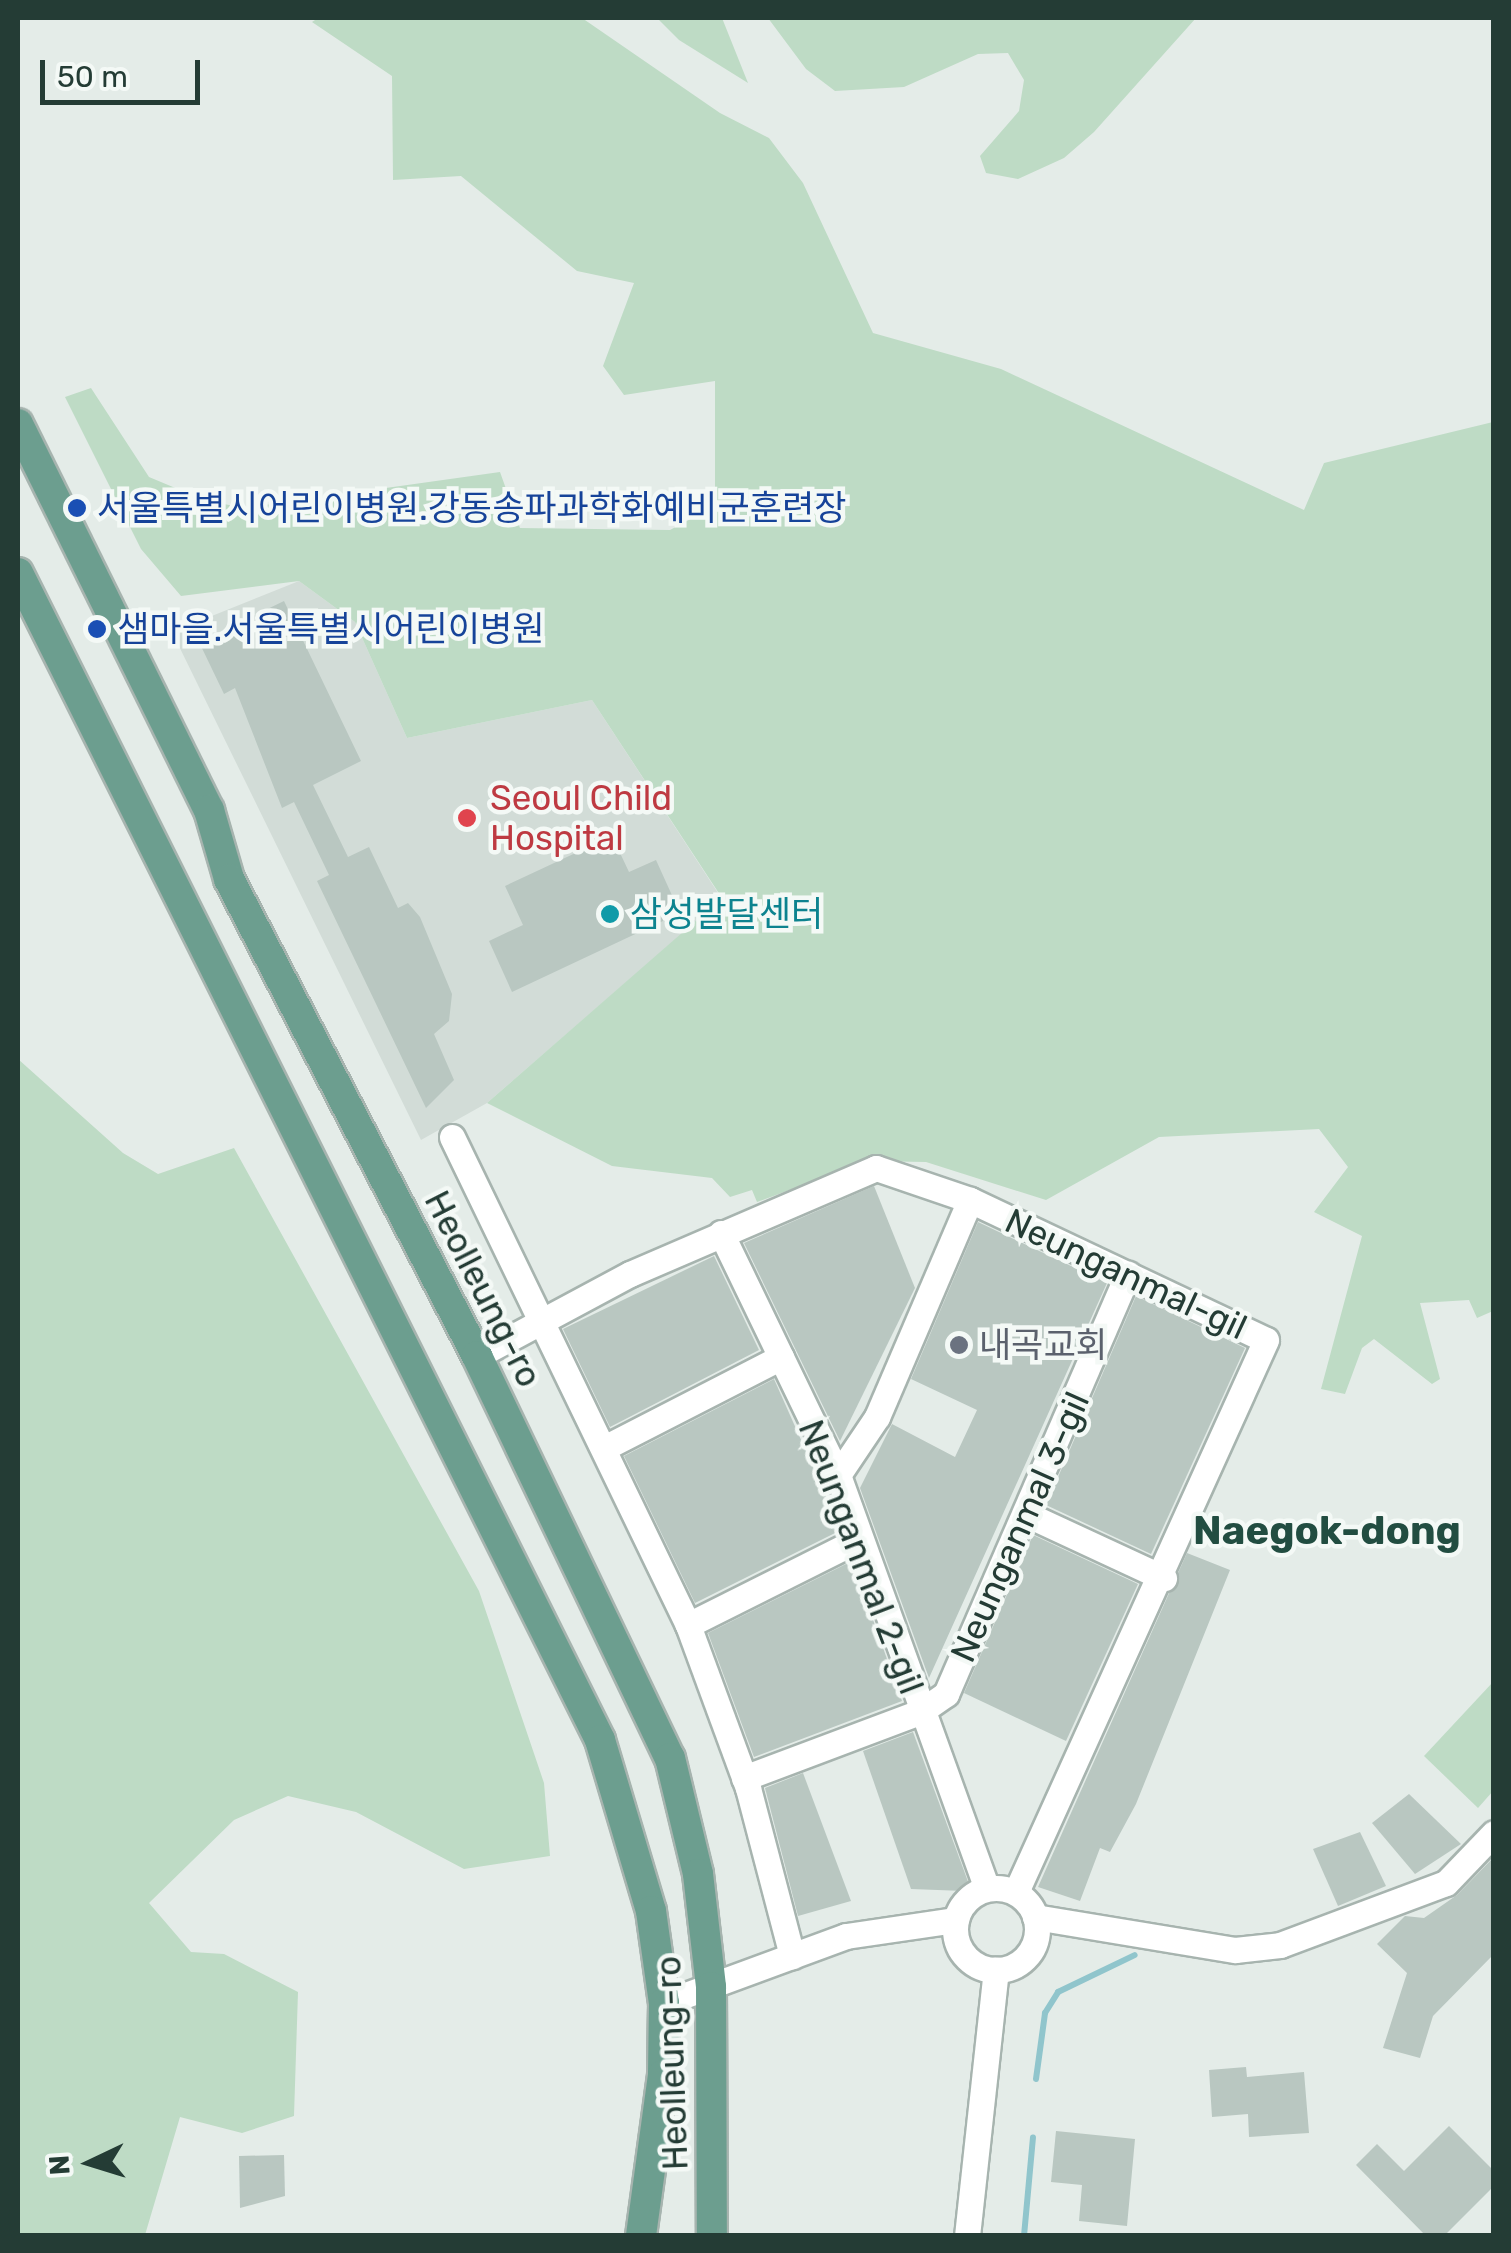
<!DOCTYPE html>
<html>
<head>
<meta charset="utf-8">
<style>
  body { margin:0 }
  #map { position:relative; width:1511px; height:2253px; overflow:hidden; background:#e4ece8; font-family:Rubik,"Noto Sans KR",sans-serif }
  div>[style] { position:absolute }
  .built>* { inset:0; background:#d2dcd7 }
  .green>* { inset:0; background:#bedbc5 }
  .stream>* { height:6px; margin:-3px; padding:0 3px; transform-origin:3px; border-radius:3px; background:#90c5cc }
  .building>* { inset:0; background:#b9c7c1 }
  .roads { filter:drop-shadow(2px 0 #a7b4af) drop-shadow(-2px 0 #a7b4af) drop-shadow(0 2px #a7b4af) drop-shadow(0 -2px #a7b4af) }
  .minor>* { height:25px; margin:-12.5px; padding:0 12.5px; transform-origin:12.5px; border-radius:12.5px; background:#fff }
  .minor>.ring { margin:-12.5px; padding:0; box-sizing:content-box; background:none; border:25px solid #fff; border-radius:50% }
  .major>* { height:30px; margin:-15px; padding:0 15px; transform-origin:15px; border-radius:15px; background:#6c9e8f }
  .dots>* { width:28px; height:28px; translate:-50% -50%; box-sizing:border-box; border:5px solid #f4f9f6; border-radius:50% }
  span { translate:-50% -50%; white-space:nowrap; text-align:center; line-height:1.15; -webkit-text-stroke:9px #f4f9f6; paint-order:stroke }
  .transit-label { font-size:35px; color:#164399 }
  .left { translate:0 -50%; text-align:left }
  .health-label { font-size:35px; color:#be3a42 }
  .culture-label { font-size:35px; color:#0d838f }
  .street-label { font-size:35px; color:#243c35 }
  .worship-label { font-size:35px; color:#5b616d }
  .quarter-label { font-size:40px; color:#224d41; font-weight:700 }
  .frame { position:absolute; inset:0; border:20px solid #243c35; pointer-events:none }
  .north { position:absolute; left:40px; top:2113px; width:100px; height:100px; -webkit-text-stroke:8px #f4f9f6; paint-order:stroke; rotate:266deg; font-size:28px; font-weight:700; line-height:40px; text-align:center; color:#243c35 }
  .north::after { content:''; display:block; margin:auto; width:35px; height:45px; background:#243c35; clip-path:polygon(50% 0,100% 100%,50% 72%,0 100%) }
  .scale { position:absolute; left:40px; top:60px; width:160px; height:45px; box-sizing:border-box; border:5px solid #243c35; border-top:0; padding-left:12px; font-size:30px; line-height:35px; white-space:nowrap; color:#243c35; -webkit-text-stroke:8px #f4f9f6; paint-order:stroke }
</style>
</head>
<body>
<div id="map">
  <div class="built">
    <i style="clip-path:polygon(299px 581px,355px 622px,407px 738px,592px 700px,722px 899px,487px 1103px,421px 1140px,172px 632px)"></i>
  </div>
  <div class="green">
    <i style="clip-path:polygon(318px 18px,582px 18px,720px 113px,769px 138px,803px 183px,873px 333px,1001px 369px,1304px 510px,1324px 463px,1493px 422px,1493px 1311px,1477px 1318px,1469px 1300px,1420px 1303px,1440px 1379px,1432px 1384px,1374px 1339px,1362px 1348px,1345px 1394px,1321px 1389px,1362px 1236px,1314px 1212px,1348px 1167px,1319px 1129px,1159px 1137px,1046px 1200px,926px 1162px,867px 1161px,757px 1202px,752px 1190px,730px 1197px,712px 1178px,612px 1166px,487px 1103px,722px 898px,592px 700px,407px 738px,355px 622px,299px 581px,181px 596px,141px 549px,65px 397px,91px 388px,149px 477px,204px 500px,244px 508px,500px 472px,520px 528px,670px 530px,715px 506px,715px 381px,624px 395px,603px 366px,634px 283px,577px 271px,461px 176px,393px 180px,392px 76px,312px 22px)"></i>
    <i style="clip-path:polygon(657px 18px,722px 18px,748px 83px,679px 40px)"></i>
    <i style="clip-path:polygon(768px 18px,1196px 18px,1094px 132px,1064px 158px,1018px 179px,986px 173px,980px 156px,1019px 111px,1024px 80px,1008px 53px,978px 54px,904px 87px,835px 91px,806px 69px)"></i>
    <i style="clip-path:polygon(18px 1059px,123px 1153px,158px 1174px,234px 1148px,479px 1591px,544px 1783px,550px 1856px,464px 1869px,356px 1812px,288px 1796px,234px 1820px,149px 1903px,191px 1952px,224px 1954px,298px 1992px,294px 2116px,242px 2133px,180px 2117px,145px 2235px,18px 2235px)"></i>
    <i style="clip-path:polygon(1493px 1682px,1493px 1791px,1478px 1808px,1424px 1756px)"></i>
  </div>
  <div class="stream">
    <i style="left:1036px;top:2079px;width:67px;rotate:-82.2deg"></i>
    <i style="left:1045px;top:2013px;width:25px;rotate:-58deg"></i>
    <i style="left:1058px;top:1992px;width:85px;rotate:-25.7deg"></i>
    <i style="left:1024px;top:2236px;width:99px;rotate:-84.8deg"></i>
  </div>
  <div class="building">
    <i style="clip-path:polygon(284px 601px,361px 761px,313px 785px,348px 857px,369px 847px,398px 908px,408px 903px,420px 917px,452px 994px,449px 1021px,434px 1034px,454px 1080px,426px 1108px,317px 881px,329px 875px,294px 802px,282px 808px,235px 688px,224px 694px,199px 642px)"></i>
    <i style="clip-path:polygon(612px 836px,629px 872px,656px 860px,680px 913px,512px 992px,489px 941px,523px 925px,505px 886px)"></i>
    <i style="clip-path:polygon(874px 1186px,915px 1288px,840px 1441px,744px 1243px)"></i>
    <i style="clip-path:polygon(978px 1222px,1107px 1283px,929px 1678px,860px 1488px,892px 1424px,955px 1457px,977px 1410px,911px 1379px)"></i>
    <i style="clip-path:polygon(714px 1256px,759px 1350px,610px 1427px,563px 1329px)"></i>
    <i style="clip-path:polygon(1136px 1296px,1245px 1348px,1151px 1554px,1046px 1505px)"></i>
    <i style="clip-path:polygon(774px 1379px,841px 1530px,695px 1603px,624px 1456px)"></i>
    <i style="clip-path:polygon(1033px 1535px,1138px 1584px,1066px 1741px,964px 1693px)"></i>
    <i style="clip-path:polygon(1187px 1553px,1230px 1570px,1136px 1804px,1110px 1852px,1100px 1848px,1080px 1901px,1038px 1887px)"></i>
    <i style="clip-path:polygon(852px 1561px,902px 1701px,754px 1757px,708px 1633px)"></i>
    <i style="clip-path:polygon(913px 1732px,970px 1887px,964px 1891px,911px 1889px,863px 1751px)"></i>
    <i style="clip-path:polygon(803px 1773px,851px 1901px,798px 1916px,765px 1788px)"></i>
    <i style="clip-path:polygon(1409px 1794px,1461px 1844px,1415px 1874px,1372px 1823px)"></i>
    <i style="clip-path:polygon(1360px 1832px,1386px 1886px,1338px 1906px,1313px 1849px)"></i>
    <i style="clip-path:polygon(1494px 1857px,1494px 1954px,1433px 2016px,1420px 2058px,1383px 2048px,1407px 1973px,1377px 1944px,1405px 1916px,1424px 1918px,1457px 1895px)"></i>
    <i style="clip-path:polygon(1246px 2067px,1247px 2077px,1304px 2072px,1309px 2133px,1249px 2137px,1248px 2114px,1212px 2117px,1209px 2070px)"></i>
    <i style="clip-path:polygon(1449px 2126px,1494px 2171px,1494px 2186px,1444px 2236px,1426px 2236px,1356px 2165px,1377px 2144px,1404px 2171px)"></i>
    <i style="clip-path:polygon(1056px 2131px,1135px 2139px,1127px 2226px,1079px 2221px,1082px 2185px,1051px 2182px)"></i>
    <i style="clip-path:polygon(284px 2155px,285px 2196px,240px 2208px,239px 2156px)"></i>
  </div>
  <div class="roads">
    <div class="minor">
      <i style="left:452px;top:1137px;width:542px;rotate:64.19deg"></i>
      <i style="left:688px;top:1625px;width:174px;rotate:69.8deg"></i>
      <i style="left:748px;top:1788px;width:174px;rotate:75.3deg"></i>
      <i style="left:721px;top:1233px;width:269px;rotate:64.2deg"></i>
      <i style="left:838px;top:1475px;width:439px;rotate:70.2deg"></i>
      <i style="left:477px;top:1356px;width:174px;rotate:-28.2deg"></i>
      <i style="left:630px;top:1274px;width:268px;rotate:-23.3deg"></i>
      <i style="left:876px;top:1168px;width:99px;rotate:18.8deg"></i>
      <i style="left:970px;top:1200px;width:327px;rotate:25.3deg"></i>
      <i style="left:1266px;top:1340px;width:606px;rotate:114.37deg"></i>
      <i style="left:604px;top:1448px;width:199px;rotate:-27.2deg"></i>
      <i style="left:838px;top:1475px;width:70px;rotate:-56.1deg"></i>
      <i style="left:877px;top:1417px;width:236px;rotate:-66.8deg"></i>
      <i style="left:1028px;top:1515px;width:150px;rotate:24.9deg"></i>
      <i style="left:688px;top:1625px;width:192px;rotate:-26.6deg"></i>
      <i style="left:744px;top:1778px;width:188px;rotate:-20.6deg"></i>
      <i style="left:920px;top:1712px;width:32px;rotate:-35deg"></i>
      <i style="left:946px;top:1694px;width:458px;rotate:-66.6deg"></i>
      <i class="ring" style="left:955px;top:1888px;width:57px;height:57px"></i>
      <i style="left:1035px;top:1917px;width:203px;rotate:9.4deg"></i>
      <i style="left:1235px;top:1950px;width:45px;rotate:-6.3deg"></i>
      <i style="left:1280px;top:1945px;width:177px;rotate:-20.5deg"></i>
      <i style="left:1446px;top:1883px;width:69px;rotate:-46.2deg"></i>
      <i style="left:664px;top:2003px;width:194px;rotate:-20.2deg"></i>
      <i style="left:846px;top:1936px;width:111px;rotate:-8.3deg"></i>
      <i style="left:967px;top:2236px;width:268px;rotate:-83.8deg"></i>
    </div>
    <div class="major">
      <i style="left:18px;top:424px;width:431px;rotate:63.7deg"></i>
      <i style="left:209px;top:810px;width:72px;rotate:73.8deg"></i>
      <i style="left:229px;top:879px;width:538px;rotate:62.53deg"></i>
      <i style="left:477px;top:1356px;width:446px;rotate:64.4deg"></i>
      <i style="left:670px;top:1758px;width:119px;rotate:76.4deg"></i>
      <i style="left:698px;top:1874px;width:114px;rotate:83.4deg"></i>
      <i style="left:711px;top:1987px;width:249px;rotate:89.8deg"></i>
      <i style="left:18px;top:573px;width:1304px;rotate:63.49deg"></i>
      <i style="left:600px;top:1740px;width:178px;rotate:73.4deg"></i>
      <i style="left:651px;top:1911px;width:93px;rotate:82deg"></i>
      <i style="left:664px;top:2003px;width:72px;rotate:90.8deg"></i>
      <i style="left:663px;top:2075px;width:162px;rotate:97.8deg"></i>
    </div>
  </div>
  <div class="dots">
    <i style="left:77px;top:508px;background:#1a4fb4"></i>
    <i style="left:97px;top:629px;background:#1a4fb4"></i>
    <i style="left:467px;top:818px;background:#e0444e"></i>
    <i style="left:610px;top:914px;background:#0f9aa8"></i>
    <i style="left:959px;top:1345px;background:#6b7280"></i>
  </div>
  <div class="transit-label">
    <span class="left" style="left:97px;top:508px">서울특별시어린이병원.강동송파과학화예비군훈련장</span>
    <span class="left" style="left:117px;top:629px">샘마을.서울특별시어린이병원</span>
  </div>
  <div class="health-label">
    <span class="left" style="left:490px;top:818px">Seoul Child<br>Hospital</span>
  </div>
  <div class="culture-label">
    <span class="left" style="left:630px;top:914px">삼성발달센터</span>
  </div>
  <div class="street-label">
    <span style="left:1126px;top:1274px;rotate:25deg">Neunganmal-gil</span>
    <span style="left:483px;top:1289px;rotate:63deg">Heolleung-ro</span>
    <span style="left:1020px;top:1527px;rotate:-66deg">Neunganmal 3-gil</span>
    <span style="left:861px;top:1557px;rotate:69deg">Neunganmal 2-gil</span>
    <span style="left:672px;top:2063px;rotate:-92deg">Heolleung-ro</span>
  </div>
  <div class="worship-label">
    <span class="left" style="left:979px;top:1345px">내곡교회</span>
  </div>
  <div class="quarter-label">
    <span style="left:1327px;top:1531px">Naegok-dong</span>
  </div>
  <div class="frame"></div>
  <div class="north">N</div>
  <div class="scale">50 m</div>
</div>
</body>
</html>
